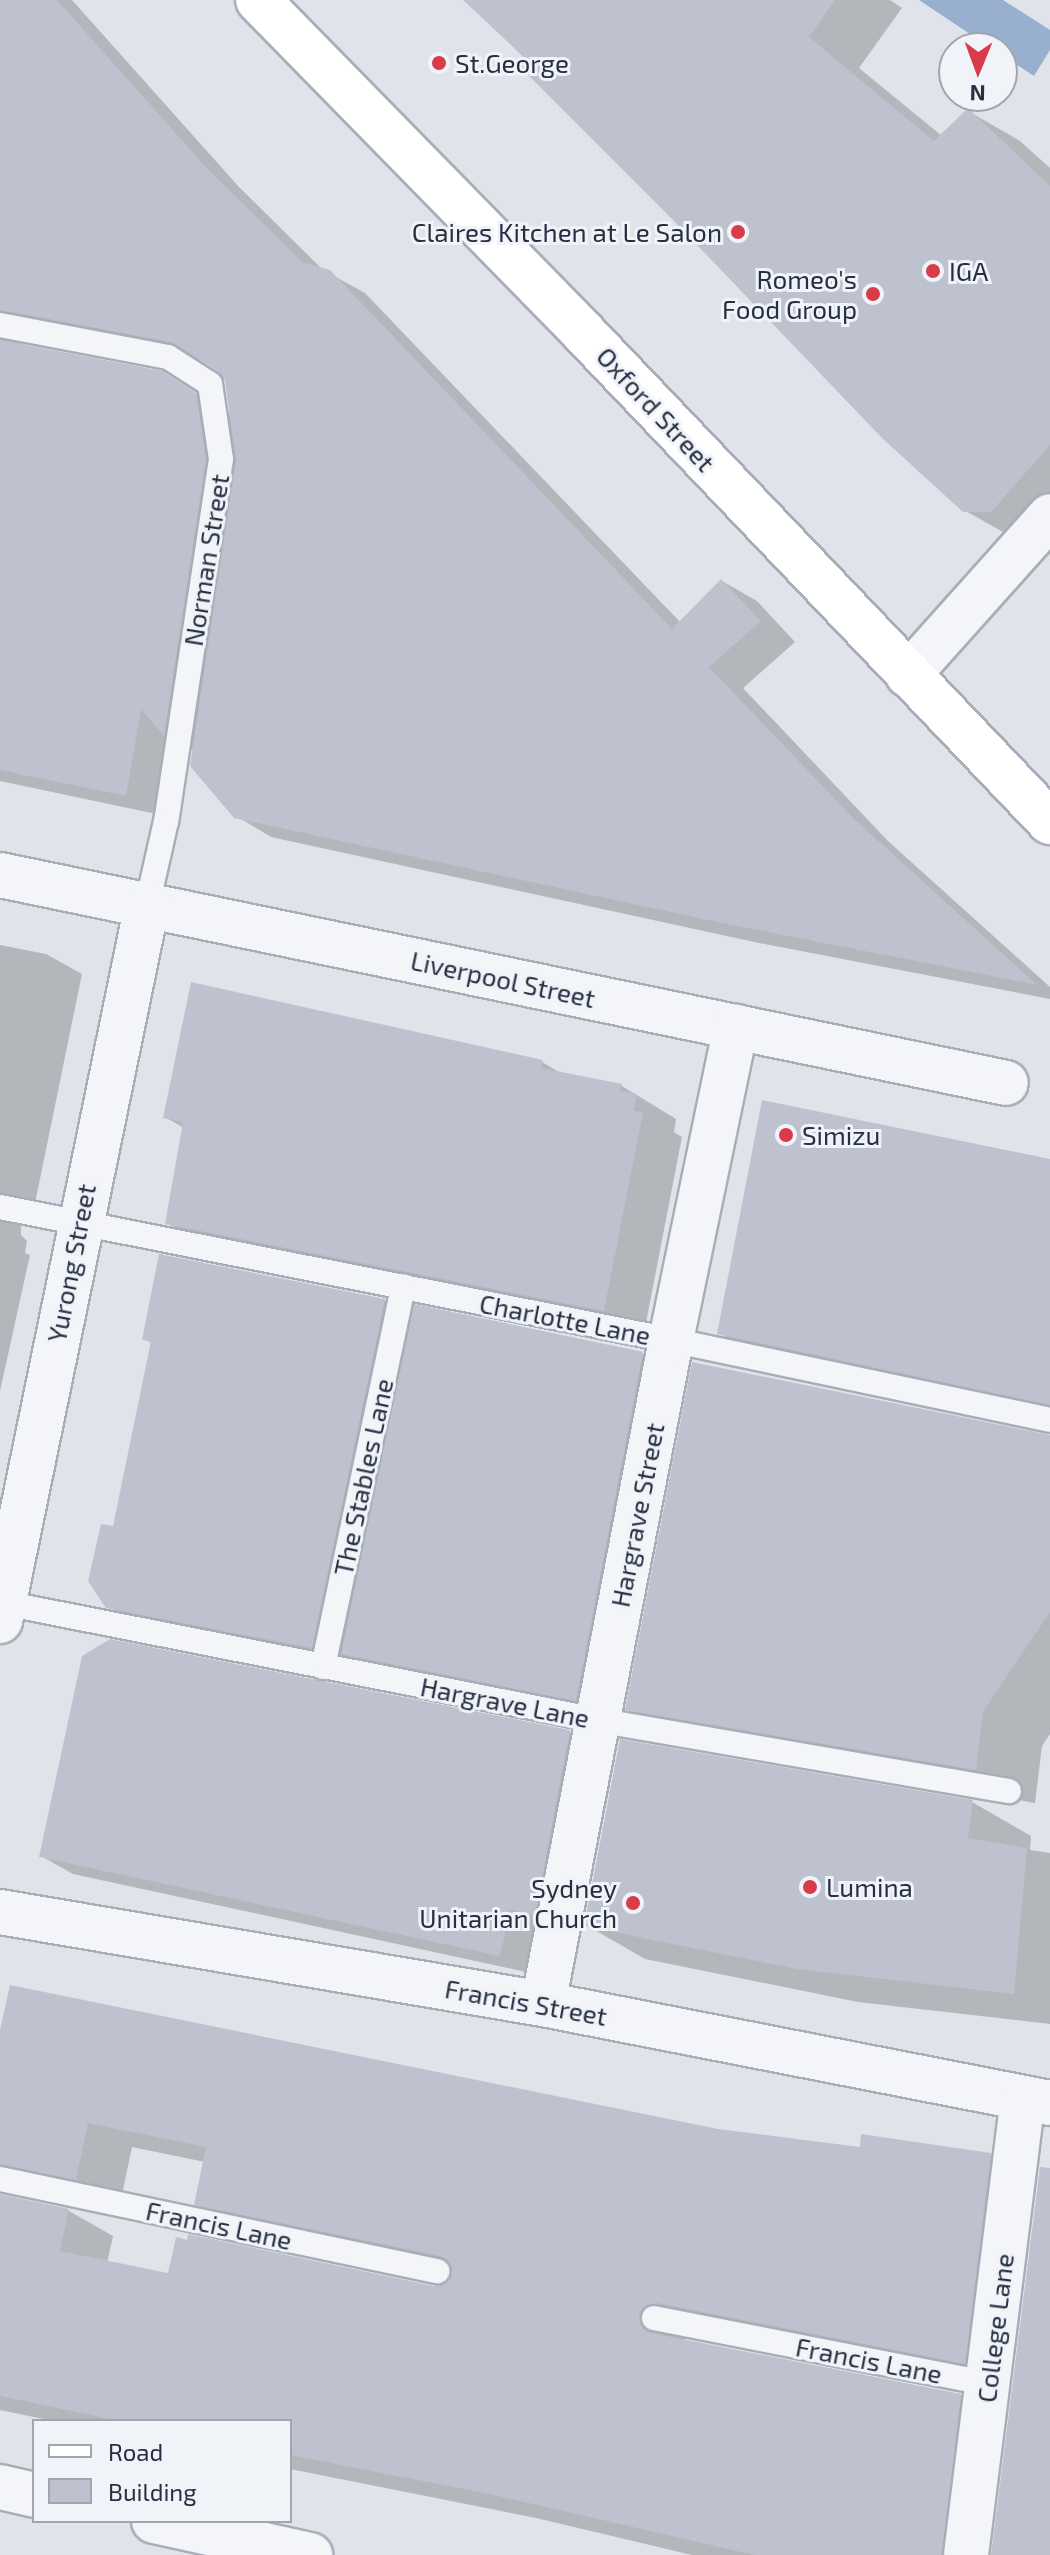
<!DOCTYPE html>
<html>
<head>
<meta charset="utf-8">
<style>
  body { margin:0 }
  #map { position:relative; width:1050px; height:2555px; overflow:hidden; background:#e0e4ea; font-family:"Exo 2",sans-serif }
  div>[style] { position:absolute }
  .water>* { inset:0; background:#98afcd }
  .shadow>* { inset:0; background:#0003 }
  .building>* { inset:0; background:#bdc2ce }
  .roads { filter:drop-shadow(2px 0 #a8aeb8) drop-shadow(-2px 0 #a8aeb8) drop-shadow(0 2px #a8aeb8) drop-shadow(0 -2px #a8aeb8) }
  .lane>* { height:24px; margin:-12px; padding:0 12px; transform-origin:12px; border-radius:12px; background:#f3f5f8 }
  .street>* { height:44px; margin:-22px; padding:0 22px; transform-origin:22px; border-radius:22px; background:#f3f5f8 }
  .secondary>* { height:44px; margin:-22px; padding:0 22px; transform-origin:22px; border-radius:22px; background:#fff }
  .dots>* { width:22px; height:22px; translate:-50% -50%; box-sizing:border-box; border:4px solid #f0f3f8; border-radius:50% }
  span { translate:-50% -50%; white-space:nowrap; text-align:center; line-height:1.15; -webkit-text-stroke:6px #f0f3f8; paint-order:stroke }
  .poi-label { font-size:26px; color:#273043 }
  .left { translate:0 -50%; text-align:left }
  .right { translate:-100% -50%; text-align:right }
  .street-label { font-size:26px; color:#273043 }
  .legend { position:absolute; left:32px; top:2419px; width:260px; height:104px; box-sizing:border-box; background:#f0f3f8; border:2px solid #a0a5b0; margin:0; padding:10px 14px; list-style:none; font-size:24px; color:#273043 }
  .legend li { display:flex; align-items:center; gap:16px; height:40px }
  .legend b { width:40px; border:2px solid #a0a5b0 }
  .north { position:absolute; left:938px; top:32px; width:80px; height:80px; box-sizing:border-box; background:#f0f3f8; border:2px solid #a0a5b0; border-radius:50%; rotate:181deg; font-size:22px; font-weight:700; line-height:32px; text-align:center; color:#273043 }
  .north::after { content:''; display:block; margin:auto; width:28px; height:36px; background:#da3b4a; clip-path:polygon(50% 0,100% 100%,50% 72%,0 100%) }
</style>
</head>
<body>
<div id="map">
  <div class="water">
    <i style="clip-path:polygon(919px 0,1003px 0,1050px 30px,1050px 50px,1034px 76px,1002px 55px,1002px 48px,991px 48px)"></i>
  </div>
  <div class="shadow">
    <i style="clip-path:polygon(evenodd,0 0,72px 0,239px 187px,323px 270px,365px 293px,681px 623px,722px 581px,757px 601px,795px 642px,743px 688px,888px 841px,1050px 987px,1050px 999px,759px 943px,271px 837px,236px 816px,194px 751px,174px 739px,161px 815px,0 781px,0 0,39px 329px,202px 360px,225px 375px,231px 415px,162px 373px,20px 344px,24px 334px,39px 329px)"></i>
    <i style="clip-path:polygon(468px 0,890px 0,902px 8px,859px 68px,942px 136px,968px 111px,1020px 141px,1050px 168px,1050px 534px,1017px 540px,964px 510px)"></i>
    <i style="clip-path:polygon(0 945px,46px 954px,82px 974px,33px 1213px,21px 1224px,21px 1235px,27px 1241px,25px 1253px,30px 1255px,0 1391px)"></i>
    <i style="clip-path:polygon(542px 1062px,564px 1075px,622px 1086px,676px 1119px,674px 1132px,682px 1137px,644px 1333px,207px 1246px,167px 1223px,184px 1128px,165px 1117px)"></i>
    <i style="clip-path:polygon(1050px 1162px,1050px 1425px,778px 1367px,719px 1333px)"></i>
    <i style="clip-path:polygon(384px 1300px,414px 1318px,642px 1354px,678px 1374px,612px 1720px,153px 1632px,108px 1606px,114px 1528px,152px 1343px,144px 1339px)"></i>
    <i style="clip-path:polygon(1050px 1436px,1050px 1734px,1042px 1746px,1035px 1803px,687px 1743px,627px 1709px)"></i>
    <i style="clip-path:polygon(110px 1641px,570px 1732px,601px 1750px,531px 1973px,73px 1874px,41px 1856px)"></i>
    <i style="clip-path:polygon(972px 1802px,1031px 1836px,1030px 1850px,1050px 1853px,1050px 2024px,858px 2002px,645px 1959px,586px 1925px)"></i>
    <i style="clip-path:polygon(0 2040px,861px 2149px,990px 2155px,1035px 2181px,1009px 2388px,688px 2332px,684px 2341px,960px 2396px,1005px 2421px,988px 2555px,692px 2555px,536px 2518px,290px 2469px,290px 2421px,53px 2421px,0 2410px,0 2195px,69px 2211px,113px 2236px,107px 2263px,170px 2276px,434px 2288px,449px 2283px,454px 2274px,241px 2229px,196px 2204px,205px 2162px,132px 2147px,120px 2204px,0 2173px)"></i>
  </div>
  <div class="building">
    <i style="clip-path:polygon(0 0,57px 0,204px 165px,302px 262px,330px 270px,672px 629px,721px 579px,761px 621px,709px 667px,853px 818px,1037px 985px,722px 923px,234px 818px,190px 766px,236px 461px,225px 381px,218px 371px,171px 342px,0 310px)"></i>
    <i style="clip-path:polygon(463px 0,835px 0,809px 37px,934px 141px,968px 108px,1050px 186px,1050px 445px,991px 512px,963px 512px,882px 438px,675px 222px,519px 66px,526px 59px)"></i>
    <i style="clip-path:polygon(0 340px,162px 371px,196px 393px,206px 459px,164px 736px,141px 709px,126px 796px,0 770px)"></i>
    <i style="clip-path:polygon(191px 982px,543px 1060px,541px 1068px,622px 1084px,620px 1091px,637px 1094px,634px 1111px,643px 1112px,604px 1311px,165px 1224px,183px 1122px,163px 1118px)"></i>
    <i style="clip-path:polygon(762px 1100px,1050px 1159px,1050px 1405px,717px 1334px)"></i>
    <i style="clip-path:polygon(159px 1254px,385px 1299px,312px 1648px,106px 1608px,88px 1581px,101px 1524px,113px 1526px,151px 1341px,142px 1340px)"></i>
    <i style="clip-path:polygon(414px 1304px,643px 1352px,576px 1701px,341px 1654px)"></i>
    <i style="clip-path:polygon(692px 1362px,1050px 1435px,1050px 1612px,983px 1712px,976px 1770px,625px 1710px)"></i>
    <i style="clip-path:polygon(110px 1639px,570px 1730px,535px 1915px,510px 1910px,500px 1956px,39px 1857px,82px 1656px)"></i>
    <i style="clip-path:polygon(620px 1739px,973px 1800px,968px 1838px,1027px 1848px,1014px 1994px,797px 1969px,584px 1926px)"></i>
    <i style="clip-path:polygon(10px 1985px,718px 2129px,860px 2147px,861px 2134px,991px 2153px,965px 2364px,657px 2303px,643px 2308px,639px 2316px,644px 2329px,651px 2333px,961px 2394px,942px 2555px,754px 2555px,489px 2494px,290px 2455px,290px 2421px,120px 2421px,0 2396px,0 2194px,69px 2209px,60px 2251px,168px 2273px,176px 2237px,187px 2240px,188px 2234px,434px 2286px,448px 2282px,452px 2273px,448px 2260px,440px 2256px,194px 2205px,206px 2147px,88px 2123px,76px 2180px,0 2164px,0 2030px)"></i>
    <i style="clip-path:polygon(1040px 2167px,1050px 2168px,1050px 2555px,991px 2555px)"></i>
  </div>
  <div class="roads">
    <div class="lane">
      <i style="left:0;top:325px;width:171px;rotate:10.8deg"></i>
      <i style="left:168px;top:357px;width:50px;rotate:32.7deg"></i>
      <i style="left:210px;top:384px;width:76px;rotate:81.7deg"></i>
      <i style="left:221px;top:459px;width:366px;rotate:98.6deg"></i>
      <i style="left:166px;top:821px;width:86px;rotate:102.7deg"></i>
      <i style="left:0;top:1207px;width:684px;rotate:11.21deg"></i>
      <i style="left:671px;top:1340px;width:387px;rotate:11.9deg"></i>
      <i style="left:4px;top:1603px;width:604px;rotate:11.16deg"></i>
      <i style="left:597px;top:1720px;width:418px;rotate:9.8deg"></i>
      <i style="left:323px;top:1667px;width:389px;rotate:-78.1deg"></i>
      <i style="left:0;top:2179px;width:447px;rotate:11.9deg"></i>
      <i style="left:654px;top:2318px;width:341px;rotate:11.1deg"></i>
    </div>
    <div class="street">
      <i style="left:908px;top:675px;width:213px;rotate:-48.2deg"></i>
      <i style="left:0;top:875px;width:1027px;rotate:11.68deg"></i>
      <i style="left:0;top:1621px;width:731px;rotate:-78.4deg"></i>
      <i style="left:0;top:1912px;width:551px;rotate:9.62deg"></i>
      <i style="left:543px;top:2004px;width:517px;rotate:11.05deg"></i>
      <i style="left:543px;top:2004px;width:676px;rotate:-79.09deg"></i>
      <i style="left:671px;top:1340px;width:320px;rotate:-78.3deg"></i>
      <i style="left:0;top:2487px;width:35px;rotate:13deg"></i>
      <i style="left:154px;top:2521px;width:160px;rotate:12.3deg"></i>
      <i style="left:966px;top:2555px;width:459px;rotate:-82.9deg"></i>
    </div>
    <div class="secondary">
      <i style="left:258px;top:0;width:465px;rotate:45.6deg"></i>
      <i style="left:583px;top:332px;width:677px;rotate:46.38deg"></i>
    </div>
  </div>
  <div class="dots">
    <i style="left:439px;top:63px;background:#da3b4a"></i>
    <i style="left:738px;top:232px;background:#da3b4a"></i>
    <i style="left:933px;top:271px;background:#da3b4a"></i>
    <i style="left:873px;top:294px;background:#da3b4a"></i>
    <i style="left:786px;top:1135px;background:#da3b4a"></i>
    <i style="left:810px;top:1887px;background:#da3b4a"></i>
    <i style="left:633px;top:1903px;background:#da3b4a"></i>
  </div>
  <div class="poi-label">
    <span class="left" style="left:455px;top:63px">St.George</span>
    <span class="right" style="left:722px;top:232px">Claires Kitchen at Le Salon</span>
    <span class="left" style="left:949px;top:271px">IGA</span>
    <span class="right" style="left:857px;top:294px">Romeo's<br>Food Group</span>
    <span class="left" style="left:802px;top:1135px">Simizu</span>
    <span class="left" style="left:826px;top:1887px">Lumina</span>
    <span class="right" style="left:617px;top:1903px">Sydney<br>Unitarian Church</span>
  </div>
  <div class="street-label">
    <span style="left:656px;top:409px;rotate:47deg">Oxford Street</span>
    <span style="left:206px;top:560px;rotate:-81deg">Norman Street</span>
    <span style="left:503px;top:979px;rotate:12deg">Liverpool Street</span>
    <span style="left:71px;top:1263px;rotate:-79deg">Yurong Street</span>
    <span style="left:565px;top:1319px;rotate:11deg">Charlotte Lane</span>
    <span style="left:363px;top:1477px;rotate:-78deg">The Stables Lane</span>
    <span style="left:637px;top:1515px;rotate:-79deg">Hargrave Street</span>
    <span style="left:505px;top:1702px;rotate:11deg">Hargrave Lane</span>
    <span style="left:526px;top:2002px;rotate:10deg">Francis Street</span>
    <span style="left:219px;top:2225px;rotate:12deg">Francis Lane</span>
    <span style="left:995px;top:2328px;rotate:-83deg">College Lane</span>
    <span style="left:869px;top:2360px;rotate:11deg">Francis Lane</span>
  </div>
  <ul class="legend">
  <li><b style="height:10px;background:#fff"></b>Road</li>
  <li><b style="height:22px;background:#bdc2ce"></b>Building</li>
  </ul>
  <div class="north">N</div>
</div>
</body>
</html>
